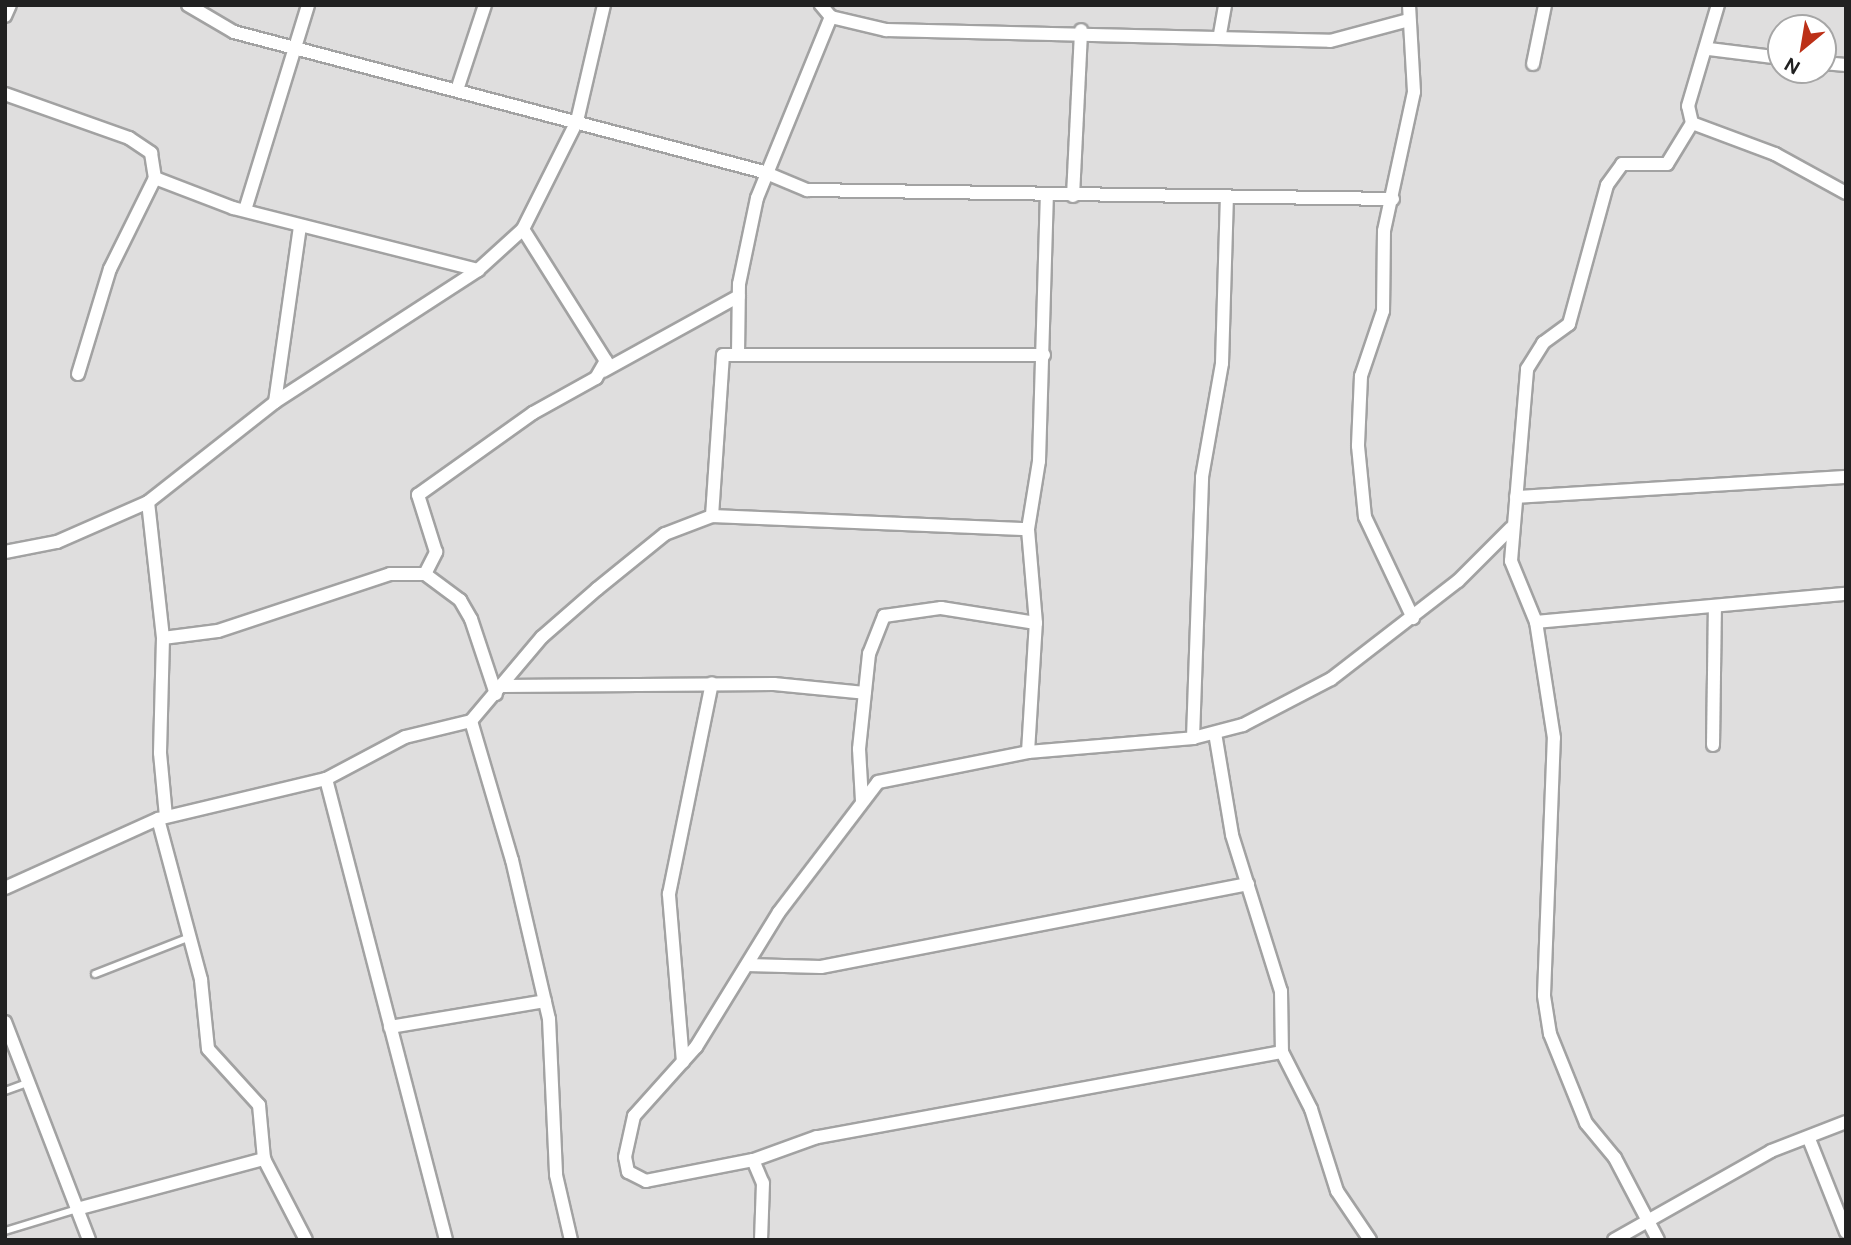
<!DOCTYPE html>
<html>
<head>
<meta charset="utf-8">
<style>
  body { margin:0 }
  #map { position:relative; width:1851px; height:1245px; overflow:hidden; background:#f0efe9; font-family:"DM Sans",sans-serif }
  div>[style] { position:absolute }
  .residential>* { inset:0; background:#dfdede }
  .roads { filter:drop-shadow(2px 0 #a2a2a2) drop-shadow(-2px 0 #a2a2a2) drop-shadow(0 2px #a2a2a2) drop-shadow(0 -2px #a2a2a2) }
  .lane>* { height:6px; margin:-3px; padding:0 3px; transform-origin:3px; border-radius:3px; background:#fff }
  .street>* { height:12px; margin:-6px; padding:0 6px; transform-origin:6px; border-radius:6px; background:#fff }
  span { translate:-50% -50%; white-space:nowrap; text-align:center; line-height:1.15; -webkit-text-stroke:7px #fff; paint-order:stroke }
  .frame { position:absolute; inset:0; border:7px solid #212121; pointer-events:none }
  .north { position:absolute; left:1767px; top:14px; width:70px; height:70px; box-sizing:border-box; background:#fff; border:2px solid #a6a6a6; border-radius:50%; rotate:210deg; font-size:19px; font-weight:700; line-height:28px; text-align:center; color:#212121 }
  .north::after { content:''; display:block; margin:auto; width:24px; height:32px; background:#bc3017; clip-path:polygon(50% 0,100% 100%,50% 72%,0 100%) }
</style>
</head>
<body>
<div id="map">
  <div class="residential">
    <i style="clip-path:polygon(evenodd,5px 5px,1846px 5px,1846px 1240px,5px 1240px,5px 5px,1781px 28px,1823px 28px,1823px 70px,1781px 70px,1781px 28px)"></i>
  </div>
  <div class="roads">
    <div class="lane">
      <i style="left:95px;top:974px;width:102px;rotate:-21.3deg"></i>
      <i style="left:5px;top:1091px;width:23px;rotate:-20deg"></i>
      <i style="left:5px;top:1231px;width:75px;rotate:-17deg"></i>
    </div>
    <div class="street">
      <i style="left:188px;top:5px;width:53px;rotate:30.4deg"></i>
      <i style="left:234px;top:32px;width:548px;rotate:14.8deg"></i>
      <i style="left:764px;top:172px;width:47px;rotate:22.7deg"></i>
      <i style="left:807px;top:190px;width:586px;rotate:0.88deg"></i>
      <i style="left:1409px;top:5px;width:87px;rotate:86.7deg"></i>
      <i style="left:1414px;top:92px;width:142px;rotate:102.2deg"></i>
      <i style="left:1384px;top:231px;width:80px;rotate:90.7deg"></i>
      <i style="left:1383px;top:311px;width:69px;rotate:108.7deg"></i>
      <i style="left:1361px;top:376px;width:70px;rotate:92.5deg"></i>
      <i style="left:1358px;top:446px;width:71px;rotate:84.4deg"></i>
      <i style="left:1365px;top:517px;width:112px;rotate:64.6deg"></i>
      <i style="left:5px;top:16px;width:12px;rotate:-66deg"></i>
      <i style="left:831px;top:17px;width:57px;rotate:13.3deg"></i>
      <i style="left:886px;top:30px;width:444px;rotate:1.4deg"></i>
      <i style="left:1330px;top:41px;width:82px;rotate:-14.9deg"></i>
      <i style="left:1220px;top:34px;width:29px;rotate:-80deg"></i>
      <i style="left:1709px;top:49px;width:73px;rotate:7.1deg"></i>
      <i style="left:1823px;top:63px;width:23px;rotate:5deg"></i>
      <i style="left:1533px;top:64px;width:60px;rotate:-78.5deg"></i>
      <i style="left:457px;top:90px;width:89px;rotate:-71.8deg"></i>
      <i style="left:5px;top:94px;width:132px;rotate:19.5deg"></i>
      <i style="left:129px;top:138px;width:27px;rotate:34deg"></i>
      <i style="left:151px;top:153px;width:25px;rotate:81deg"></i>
      <i style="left:155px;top:178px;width:84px;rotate:21deg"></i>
      <i style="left:233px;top:208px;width:253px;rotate:14.2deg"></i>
      <i style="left:1692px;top:123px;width:17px;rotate:-103deg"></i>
      <i style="left:1688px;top:106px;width:105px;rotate:-73.5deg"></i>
      <i style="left:1073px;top:196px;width:166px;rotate:-87.2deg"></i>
      <i style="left:245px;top:210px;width:214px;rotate:-72.9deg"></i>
      <i style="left:738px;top:354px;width:70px;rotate:-89.2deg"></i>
      <i style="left:739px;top:284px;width:88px;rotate:-78.2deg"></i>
      <i style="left:757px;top:198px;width:196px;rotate:-67.8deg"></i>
      <i style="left:831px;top:17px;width:16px;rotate:-130deg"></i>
      <i style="left:603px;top:371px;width:155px;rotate:-28.9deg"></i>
      <i style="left:78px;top:374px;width:110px;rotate:-73.1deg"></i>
      <i style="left:110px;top:269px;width:102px;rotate:-63.7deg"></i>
      <i style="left:275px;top:402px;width:178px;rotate:-81.9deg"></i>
      <i style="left:1516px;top:497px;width:331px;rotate:-3.5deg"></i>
      <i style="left:148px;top:502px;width:137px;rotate:83.7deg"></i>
      <i style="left:163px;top:638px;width:115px;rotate:91.5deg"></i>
      <i style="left:160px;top:753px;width:63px;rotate:84.6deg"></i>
      <i style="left:712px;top:516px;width:161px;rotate:-86.1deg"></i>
      <i style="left:723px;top:355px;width:321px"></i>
      <i style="left:5px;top:552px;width:53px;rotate:-10.9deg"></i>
      <i style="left:57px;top:542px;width:99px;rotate:-23.7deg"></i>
      <i style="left:148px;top:502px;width:162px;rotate:-38.2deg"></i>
      <i style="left:275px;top:402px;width:242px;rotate:-33deg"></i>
      <i style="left:478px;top:270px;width:61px;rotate:-42.3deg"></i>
      <i style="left:523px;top:229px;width:121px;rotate:-63.4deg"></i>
      <i style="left:577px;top:121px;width:119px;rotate:-76.9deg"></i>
      <i style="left:425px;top:574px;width:25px;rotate:-63deg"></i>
      <i style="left:436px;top:552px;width:60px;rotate:-107.5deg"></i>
      <i style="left:418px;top:495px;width:141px;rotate:-35.5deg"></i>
      <i style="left:533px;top:413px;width:72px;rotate:-29.1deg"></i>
      <i style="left:596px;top:378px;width:20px;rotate:-60deg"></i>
      <i style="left:606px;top:361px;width:156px;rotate:-122.2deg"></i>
      <i style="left:1536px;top:622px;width:311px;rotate:-5.2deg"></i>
      <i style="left:163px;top:638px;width:55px;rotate:-7.3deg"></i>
      <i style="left:218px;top:631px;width:181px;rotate:-18.3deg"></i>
      <i style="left:390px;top:574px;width:35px"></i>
      <i style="left:425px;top:574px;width:44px;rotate:36.6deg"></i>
      <i style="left:460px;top:600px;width:22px;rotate:60deg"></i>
      <i style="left:471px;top:619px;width:79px;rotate:71.6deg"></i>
      <i style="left:502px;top:686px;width:272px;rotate:-0.4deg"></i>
      <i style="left:774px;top:684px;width:91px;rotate:5.6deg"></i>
      <i style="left:471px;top:721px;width:145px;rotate:73.6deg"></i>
      <i style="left:512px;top:860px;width:163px;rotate:76.9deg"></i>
      <i style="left:549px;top:1019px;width:156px;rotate:87.4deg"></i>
      <i style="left:556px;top:1175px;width:67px;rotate:77deg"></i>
      <i style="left:1215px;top:733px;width:103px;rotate:80.5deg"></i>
      <i style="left:1232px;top:835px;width:164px;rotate:72.6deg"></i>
      <i style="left:1281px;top:991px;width:61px;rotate:89.1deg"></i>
      <i style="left:1282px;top:1052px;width:64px;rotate:63deg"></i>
      <i style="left:1311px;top:1109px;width:86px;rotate:72.4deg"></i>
      <i style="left:1337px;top:1191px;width:59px;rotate:56deg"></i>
      <i style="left:1193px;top:738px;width:261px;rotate:-88deg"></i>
      <i style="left:1202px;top:477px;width:116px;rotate:-80deg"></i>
      <i style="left:1222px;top:363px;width:167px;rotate:-88.3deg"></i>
      <i style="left:1713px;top:745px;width:139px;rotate:-89.2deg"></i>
      <i style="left:1028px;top:752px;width:129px;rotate:-86.5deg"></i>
      <i style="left:1036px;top:623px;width:94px;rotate:-94.9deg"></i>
      <i style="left:1028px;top:529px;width:69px;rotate:-80.8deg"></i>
      <i style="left:1039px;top:461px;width:264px;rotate:-88.3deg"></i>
      <i style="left:326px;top:779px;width:476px;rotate:75.4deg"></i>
      <i style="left:862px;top:801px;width:52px;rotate:-93.3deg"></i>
      <i style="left:859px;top:749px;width:96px;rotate:-84deg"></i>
      <i style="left:869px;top:654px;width:41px;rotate:-68.5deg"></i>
      <i style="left:884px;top:616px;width:58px;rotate:-8deg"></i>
      <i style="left:941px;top:608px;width:96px;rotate:9deg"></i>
      <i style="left:158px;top:819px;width:167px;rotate:75deg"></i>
      <i style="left:201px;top:980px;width:69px;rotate:84.2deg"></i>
      <i style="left:208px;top:1049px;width:76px;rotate:47.7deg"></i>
      <i style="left:259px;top:1105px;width:54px;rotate:84.7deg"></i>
      <i style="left:264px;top:1159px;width:91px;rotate:62.6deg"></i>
      <i style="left:5px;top:888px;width:168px;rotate:-24.3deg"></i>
      <i style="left:158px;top:819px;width:173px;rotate:-13.4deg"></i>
      <i style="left:326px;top:779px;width:89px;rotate:-28deg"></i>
      <i style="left:405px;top:737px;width:68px;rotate:-13.6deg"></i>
      <i style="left:471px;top:721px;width:110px;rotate:-49.8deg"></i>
      <i style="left:542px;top:637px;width:73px;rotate:-41.1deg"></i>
      <i style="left:597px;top:589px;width:87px;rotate:-39deg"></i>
      <i style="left:665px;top:534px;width:50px;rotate:-21deg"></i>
      <i style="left:712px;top:516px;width:316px;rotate:2.4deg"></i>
      <i style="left:747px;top:965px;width:74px;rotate:1.5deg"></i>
      <i style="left:821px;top:967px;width:435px;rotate:-11deg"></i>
      <i style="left:5px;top:1022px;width:234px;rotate:68.9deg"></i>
      <i style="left:390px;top:1027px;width:157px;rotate:-9.5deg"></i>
      <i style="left:1282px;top:1052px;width:473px;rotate:169.6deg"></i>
      <i style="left:817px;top:1137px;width:68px;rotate:160.2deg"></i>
      <i style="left:753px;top:1160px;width:109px;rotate:168.9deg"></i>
      <i style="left:646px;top:1181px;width:20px;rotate:-153deg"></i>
      <i style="left:628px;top:1172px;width:15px;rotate:-101deg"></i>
      <i style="left:625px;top:1157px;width:42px;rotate:-77.6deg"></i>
      <i style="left:634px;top:1116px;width:93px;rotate:-48.1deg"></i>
      <i style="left:696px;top:1047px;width:158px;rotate:-58.4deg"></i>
      <i style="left:779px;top:912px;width:163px;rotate:-52.7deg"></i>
      <i style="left:878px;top:782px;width:153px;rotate:-11.3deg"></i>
      <i style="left:1028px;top:752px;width:166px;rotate:-4.8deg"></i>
      <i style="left:1193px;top:738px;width:52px;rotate:-14.6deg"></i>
      <i style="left:1243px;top:725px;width:99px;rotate:-27.6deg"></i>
      <i style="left:1331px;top:679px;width:160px;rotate:-37.7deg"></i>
      <i style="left:1458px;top:581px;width:75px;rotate:-45deg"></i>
      <i style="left:683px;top:1062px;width:169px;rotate:-94.8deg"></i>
      <i style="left:669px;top:894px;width:215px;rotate:-78.5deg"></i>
      <i style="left:1809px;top:1139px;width:100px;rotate:68.3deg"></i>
      <i style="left:753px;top:1160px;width:25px;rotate:67deg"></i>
      <i style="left:763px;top:1183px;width:57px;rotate:92deg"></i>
      <i style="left:77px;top:1209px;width:194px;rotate:-15deg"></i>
      <i style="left:1614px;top:1240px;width:180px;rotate:-29.5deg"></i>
      <i style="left:1771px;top:1151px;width:80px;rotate:-21.1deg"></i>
      <i style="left:1658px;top:1240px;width:93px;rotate:-117.7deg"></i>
      <i style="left:1615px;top:1158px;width:45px;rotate:-129.6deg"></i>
      <i style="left:1586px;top:1123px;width:96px;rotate:-112deg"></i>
      <i style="left:1550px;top:1034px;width:39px;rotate:-99deg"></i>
      <i style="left:1544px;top:995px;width:257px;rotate:-87.8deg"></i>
      <i style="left:1554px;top:738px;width:117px;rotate:-98.8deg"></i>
      <i style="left:1536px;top:622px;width:66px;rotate:-112.3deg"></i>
      <i style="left:1511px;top:561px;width:193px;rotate:-85.2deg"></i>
      <i style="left:1527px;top:369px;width:31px;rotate:-58deg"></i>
      <i style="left:1543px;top:343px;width:32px;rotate:-36deg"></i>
      <i style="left:1569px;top:324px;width:144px;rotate:-74.7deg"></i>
      <i style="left:1607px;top:185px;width:26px;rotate:-54deg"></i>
      <i style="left:1622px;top:164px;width:45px"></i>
      <i style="left:1667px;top:164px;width:48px;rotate:-58.6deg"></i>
      <i style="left:1692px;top:123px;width:89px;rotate:20.5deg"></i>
      <i style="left:1775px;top:154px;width:81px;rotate:28.8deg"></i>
    </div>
  </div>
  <div class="frame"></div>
  <div class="north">N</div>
</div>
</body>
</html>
